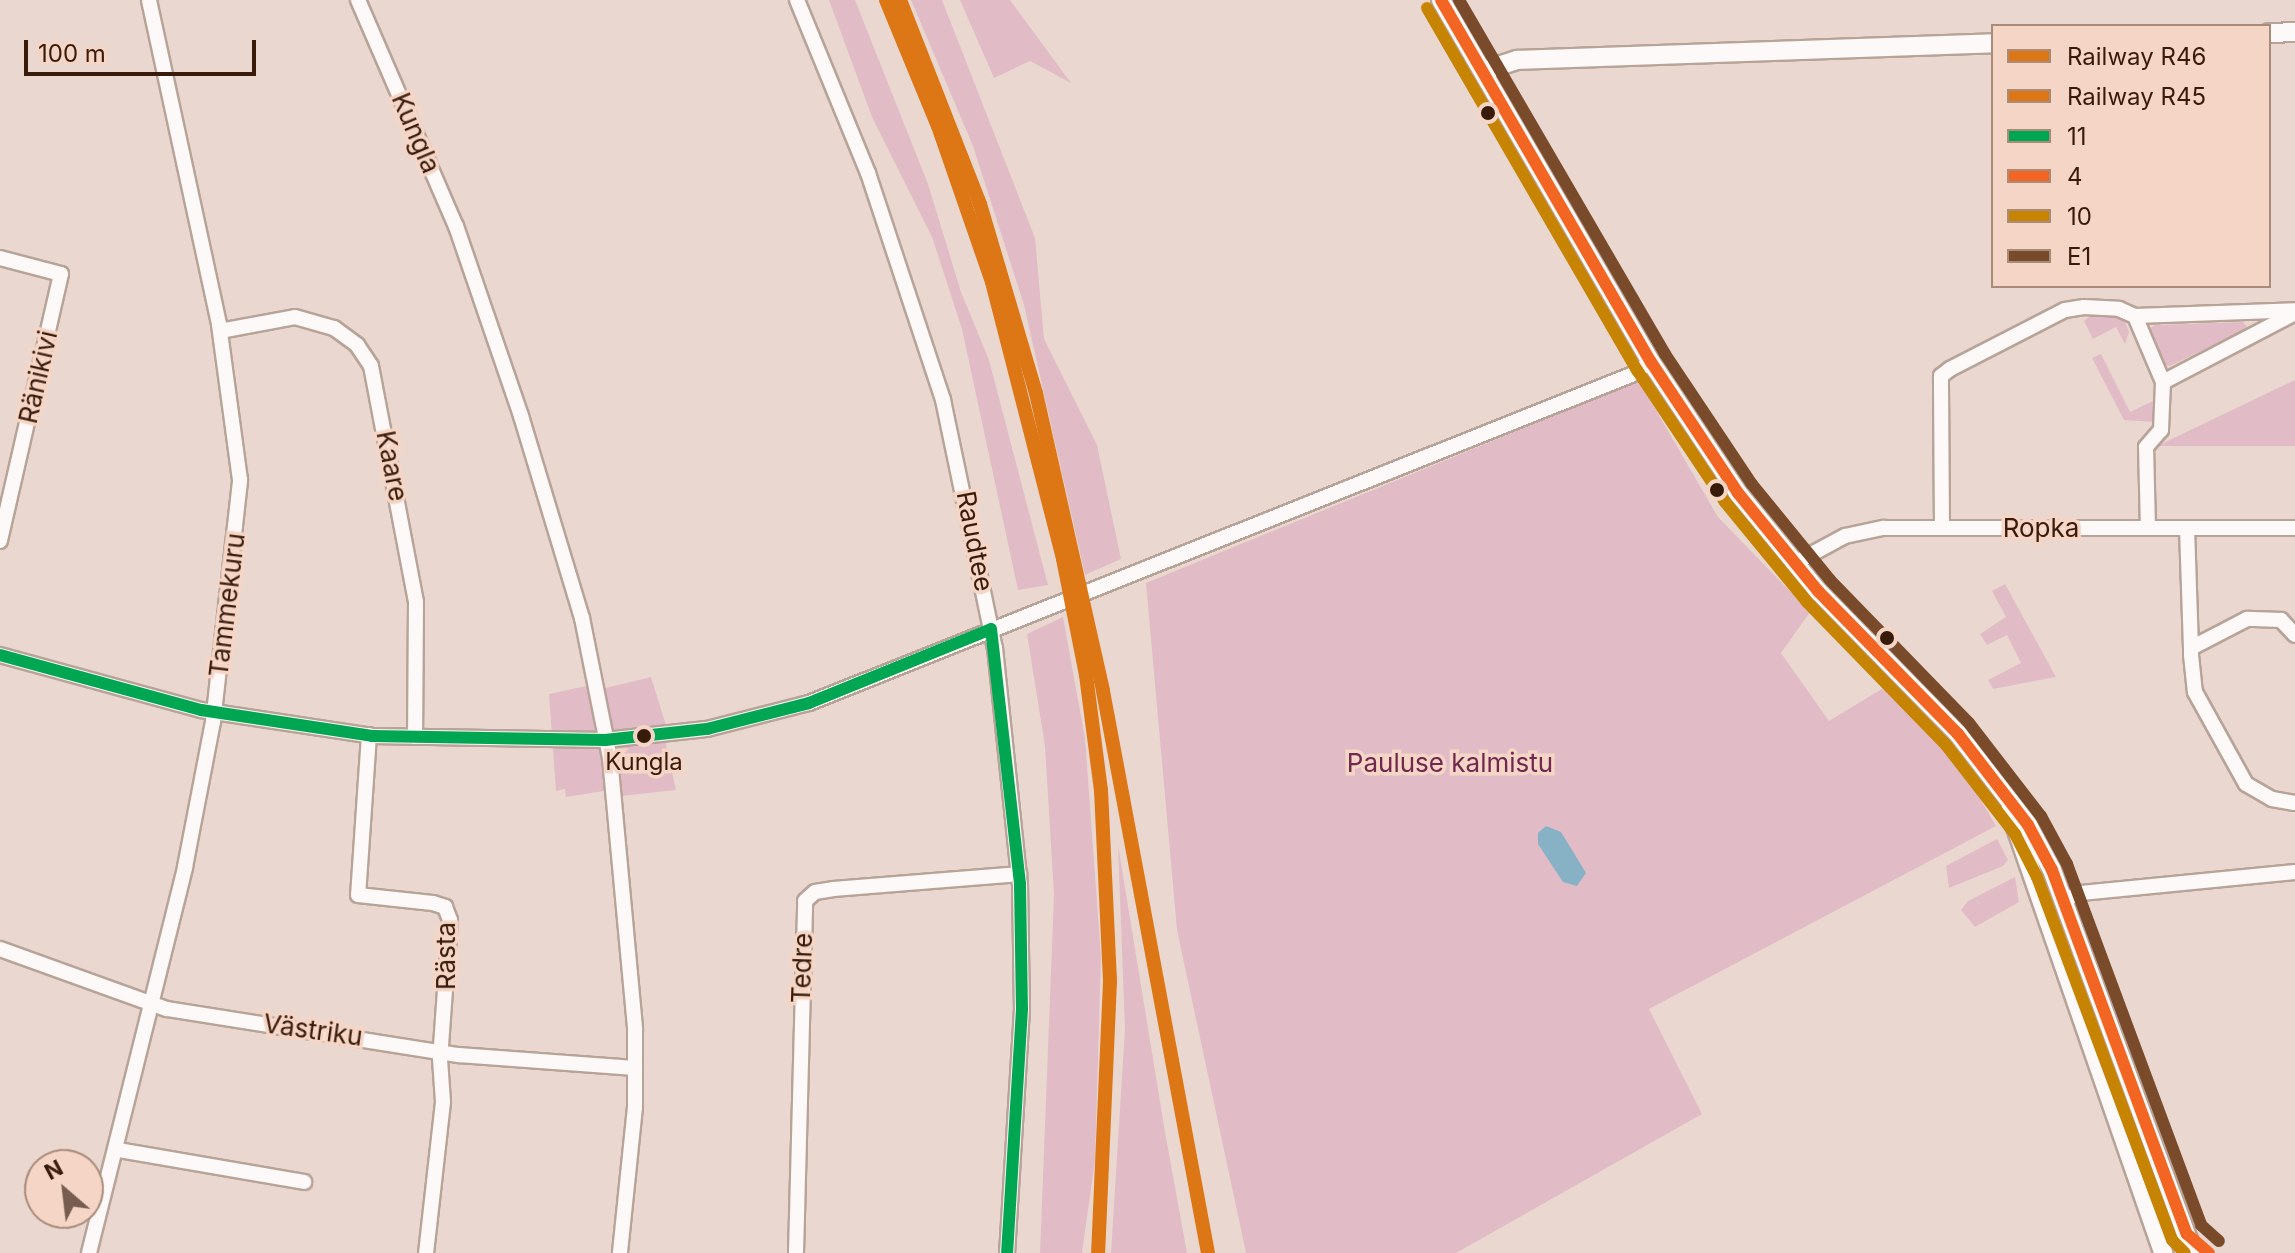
<!DOCTYPE html>
<html>
<head>
<meta charset="utf-8">
<style>
  body { margin:0 }
  #map { position:relative; width:2295px; height:1253px; overflow:hidden; background:#ead8d0; font-family:Inter,sans-serif }
  div>[style] { position:absolute }
  .green>* { inset:0; background:#e1bcc6 }
  .water>* { inset:0; background:#87b1c4 }
  .roads { filter:drop-shadow(2px 0 #b8a398) drop-shadow(-2px 0 #b8a398) drop-shadow(0 2px #b8a398) drop-shadow(0 -2px #b8a398) }
  .street>* { height:14px; margin:-7px; padding:0 7px; transform-origin:7px; border-radius:7px; background:#fcf9f8 }
  .secondary>* { height:18px; margin:-9px; padding:0 9px; transform-origin:9px; border-radius:9px; background:#fcf9f8 }
  .bus-1>* { height:12px; margin:-6px; padding:0 6px; transform-origin:6px; border-radius:6px; background:#00a651 }
  .bus-2>* { height:12px; margin:-6px; padding:0 6px; transform-origin:6px; border-radius:6px; background:#f26522 }
  .bus-3>* { height:12px; margin:-6px; padding:0 6px; transform-origin:6px; border-radius:6px; background:#c78302 }
  .bus-4>* { height:12px; margin:-6px; padding:0 6px; transform-origin:6px; border-radius:6px; background:#7a4b2a }
  .rail-1>* { height:14px; margin:-7px; padding:0 7px; transform-origin:7px; border-radius:7px; background:#dd7615 }
  .rail-2>* { height:14px; margin:-7px; padding:0 7px; transform-origin:7px; border-radius:7px; background:#dd7615 }
  .dots>* { width:22px; height:22px; translate:-50% -50%; box-sizing:border-box; border:4px solid #f5d5c5; border-radius:50% }
  span { translate:-50% -50%; white-space:nowrap; text-align:center; line-height:1.15; -webkit-text-stroke:7px #f5d5c5; paint-order:stroke }
  .bus-label { font-size:24px; color:#381b0a }
  .street-label { font-size:26px; color:#381b0a }
  .park-label { font-size:26px; color:#712850 }
  .legend { position:absolute; left:1991px; top:24px; width:280px; height:264px; box-sizing:border-box; background:#f5d5c5; border:2px solid #a98b7a; margin:0; padding:10px 14px; list-style:none; font-size:24px; color:#381b0a }
  .legend li { display:flex; align-items:center; gap:16px; height:40px }
  .legend b { width:40px; border:2px solid #a98b7a }
  .north { position:absolute; left:24px; top:1149px; width:80px; height:80px; box-sizing:border-box; background:#f5d5c5; border:2px solid #a98b7a; border-radius:50%; rotate:332deg; font-size:22px; font-weight:700; line-height:32px; text-align:center; color:#381b0a }
  .north::after { content:''; display:block; margin:auto; width:28px; height:36px; background:#765d4f; clip-path:polygon(50% 0,100% 100%,50% 72%,0 100%) }
  .scale { position:absolute; left:24px; top:40px; width:232px; height:36px; box-sizing:border-box; border:4px solid #381b0a; border-top:0; padding-left:10px; font-size:24px; line-height:28px; white-space:nowrap; color:#381b0a; -webkit-text-stroke:6px #f5d5c5; paint-order:stroke }
</style>
</head>
<body>
<div id="map">
  <div class="green">
    <i style="clip-path:polygon(829px 0,855px 0,928px 184px,961px 292px,989px 360px,1048px 585px,1018px 590px,962px 329px,932px 237px,872px 117px)"></i>
    <i style="clip-path:polygon(911px 0,942px 0,1035px 238px,1044px 339px,1097px 445px,1121px 559px,1085px 575px,1024px 305px,973px 146px)"></i>
    <i style="clip-path:polygon(960px 0,1010px 0,1071px 83px,1030px 61px,994px 78px)"></i>
    <i style="clip-path:polygon(2093px 314px,2122px 315px,2129px 332px,2125px 344px,2116px 327px,2093px 339px,2084px 321px)"></i>
    <i style="clip-path:polygon(2243px 322px,2248px 328px,2170px 366px,2162px 365px,2146px 331px,2155px 325px)"></i>
    <i style="clip-path:polygon(2101px 354px,2130px 412px,2153px 401px,2155px 422px,2124px 420px,2092px 358px)"></i>
    <i style="clip-path:polygon(2295px 380px,2295px 446px,2157px 446px)"></i>
    <i style="clip-path:polygon(1639px 381px,1718px 517px,1810px 612px,1781px 653px,1829px 721px,1885px 687px,1965px 773px,1996px 826px,1649px 1009px,1702px 1114px,1456px 1253px,1246px 1253px,1177px 930px,1146px 583px)"></i>
    <i style="clip-path:polygon(2005px 584px,2056px 677px,1993px 689px,1988px 680px,2021px 663px,2007px 635px,1987px 645px,1980px 634px,2006px 617px,1992px 591px)"></i>
    <i style="clip-path:polygon(1063px 617px,1085px 738px,1101px 957px,1095px 1160px,1082px 1253px,1040px 1253px,1054px 895px,1045px 746px,1027px 634px)"></i>
    <i style="clip-path:polygon(651px 677px,669px 735px,664px 736px,676px 790px,611px 797px,610px 790px,566px 797px,565px 789px,556px 791px,549px 694px,591px 685px,593px 691px)"></i>
    <i style="clip-path:polygon(1997px 839px,2008px 860px,2003px 866px,1949px 888px,1946px 866px)"></i>
    <i style="clip-path:polygon(1118px 845px,1165px 1132px,1187px 1253px,1111px 1253px,1125px 1029px)"></i>
    <i style="clip-path:polygon(2015px 877px,2019px 902px,1975px 927px,1961px 910px,1968px 901px)"></i>
  </div>
  <div class="water">
    <i style="clip-path:polygon(1546px 826px,1561px 832px,1586px 873px,1577px 886px,1563px 882px,1538px 844px,1538px 833px)"></i>
  </div>
  <div class="roads">
    <div class="street">
      <i style="left:358px;top:0;width:246px;rotate:66.6deg"></i>
      <i style="left:456px;top:226px;width:201px;rotate:71.1deg"></i>
      <i style="left:521px;top:416px;width:211px;rotate:73.2deg"></i>
      <i style="left:582px;top:618px;width:143px;rotate:78.7deg"></i>
      <i style="left:610px;top:758px;width:273px;rotate:84.7deg"></i>
      <i style="left:635px;top:1030px;width:77px;rotate:90deg"></i>
      <i style="left:635px;top:1107px;width:147px;rotate:95.9deg"></i>
      <i style="left:797px;top:0;width:187px;rotate:67.7deg"></i>
      <i style="left:868px;top:173px;width:239px;rotate:71.7deg"></i>
      <i style="left:943px;top:400px;width:253px;rotate:78.2deg"></i>
      <i style="left:995px;top:648px;width:237px;rotate:84deg"></i>
      <i style="left:1020px;top:884px;width:125px;rotate:89.1deg"></i>
      <i style="left:1022px;top:1009px;width:244px;rotate:93.5deg"></i>
      <i style="left:0;top:258px;width:63px;rotate:14.7deg"></i>
      <i style="left:61px;top:274px;width:274px;rotate:102.9deg"></i>
      <i style="left:2135px;top:316px;width:72px;rotate:67deg"></i>
      <i style="left:2163px;top:382px;width:149px;rotate:-27.6deg"></i>
      <i style="left:220px;top:331px;width:76px;rotate:-10.6deg"></i>
      <i style="left:295px;top:317px;width:41px;rotate:15.8deg"></i>
      <i style="left:334px;top:328px;width:29px;rotate:36deg"></i>
      <i style="left:357px;top:345px;width:25px;rotate:56deg"></i>
      <i style="left:371px;top:366px;width:240px;rotate:79.2deg"></i>
      <i style="left:416px;top:602px;width:135px;rotate:90.4deg"></i>
      <i style="left:1942px;top:528px;width:152px;rotate:-90.4deg"></i>
      <i style="left:1941px;top:376px;width:11px;rotate:-38deg"></i>
      <i style="left:1950px;top:369px;width:129px;rotate:-27.2deg"></i>
      <i style="left:2065px;top:310px;width:19px;rotate:-9deg"></i>
      <i style="left:2084px;top:307px;width:35px;rotate:3deg"></i>
      <i style="left:2119px;top:309px;width:17px;rotate:24deg"></i>
      <i style="left:2135px;top:316px;width:160px;rotate:-2.1deg"></i>
      <i style="left:2148px;top:528px;width:81px;rotate:-91.4deg"></i>
      <i style="left:2146px;top:447px;width:23px;rotate:-49deg"></i>
      <i style="left:2161px;top:430px;width:48px;rotate:-87.6deg"></i>
      <i style="left:2187px;top:528px;width:120px;rotate:88.1deg"></i>
      <i style="left:1795px;top:563px;width:57px;rotate:-28.4deg"></i>
      <i style="left:1845px;top:536px;width:40px;rotate:-12deg"></i>
      <i style="left:1884px;top:528px;width:411px"></i>
      <i style="left:2295px;top:635px;width:21px;rotate:-133deg"></i>
      <i style="left:2281px;top:620px;width:34px;rotate:-178deg"></i>
      <i style="left:2247px;top:619px;width:63px;rotate:152.6deg"></i>
      <i style="left:2191px;top:648px;width:7px;rotate:90deg"></i>
      <i style="left:2191px;top:655px;width:37px;rotate:84deg"></i>
      <i style="left:2195px;top:692px;width:105px;rotate:61deg"></i>
      <i style="left:2246px;top:784px;width:30px;rotate:30deg"></i>
      <i style="left:2272px;top:799px;width:23px;rotate:10deg"></i>
      <i style="left:0;top:655px;width:208px;rotate:15.3deg"></i>
      <i style="left:201px;top:710px;width:173px;rotate:8.6deg"></i>
      <i style="left:372px;top:736px;width:233px;rotate:1deg"></i>
      <i style="left:605px;top:740px;width:103px;rotate:-6.2deg"></i>
      <i style="left:707px;top:729px;width:105px;rotate:-14.3deg"></i>
      <i style="left:809px;top:703px;width:885px;rotate:-21.75deg"></i>
      <i style="left:1631px;top:375px;width:24px;rotate:-33deg"></i>
      <i style="left:369px;top:735px;width:160px;rotate:93.9deg"></i>
      <i style="left:358px;top:895px;width:75px;rotate:6.1deg"></i>
      <i style="left:433px;top:903px;width:13px;rotate:18deg"></i>
      <i style="left:445px;top:907px;width:14px;rotate:69deg"></i>
      <i style="left:450px;top:920px;width:139px;rotate:94.1deg"></i>
      <i style="left:440px;top:1059px;width:43px;rotate:86deg"></i>
      <i style="left:443px;top:1102px;width:152px;rotate:96.4deg"></i>
      <i style="left:2063px;top:900px;width:19px;rotate:-21deg"></i>
      <i style="left:2081px;top:893px;width:215px;rotate:-5.6deg"></i>
      <i style="left:0;top:949px;width:177px;rotate:19.8deg"></i>
      <i style="left:167px;top:1009px;width:296px;rotate:9deg"></i>
      <i style="left:459px;top:1055px;width:176px;rotate:4.2deg"></i>
      <i style="left:119px;top:1150px;width:188px;rotate:9.8deg"></i>
      <i style="left:89px;top:1253px;width:398px;rotate:-76deg"></i>
      <i style="left:185px;top:867px;width:148px;rotate:-79.1deg"></i>
      <i style="left:213px;top:722px;width:244px;rotate:-83.6deg"></i>
      <i style="left:240px;top:480px;width:157px;rotate:-97.7deg"></i>
      <i style="left:219px;top:324px;width:331px;rotate:-102.2deg"></i>
      <i style="left:796px;top:1253px;width:352px;rotate:-88.5deg"></i>
      <i style="left:805px;top:901px;width:13px;rotate:-42deg"></i>
      <i style="left:815px;top:892px;width:19px;rotate:-9deg"></i>
      <i style="left:834px;top:889px;width:186px;rotate:-4.6deg"></i>
    </div>
    <div class="secondary">
      <i style="left:1441px;top:0;width:419px;rotate:59.9deg"></i>
      <i style="left:1651px;top:362px;width:157px;rotate:56.4deg"></i>
      <i style="left:1738px;top:493px;width:127px;rotate:50.8deg"></i>
      <i style="left:1818px;top:591px;width:200px;rotate:45.6deg"></i>
      <i style="left:1958px;top:734px;width:115px;rotate:52.4deg"></i>
      <i style="left:2028px;top:825px;width:51px;rotate:61.9deg"></i>
      <i style="left:2052px;top:870px;width:408px;rotate:69.8deg"></i>
      <i style="left:2269px;top:33px;width:26px;rotate:-2deg"></i>
      <i style="left:1483px;top:71px;width:36px;rotate:-18deg"></i>
      <i style="left:1517px;top:60px;width:476px;rotate:-2deg"></i>
      <i style="left:2010px;top:810px;width:469px;rotate:70.9deg"></i>
    </div>
  </div>
  <div class="bus-1">
    <i style="left:991px;top:629px;width:257px;rotate:83.5deg"></i>
    <i style="left:1020px;top:884px;width:125px;rotate:89.1deg"></i>
    <i style="left:1022px;top:1009px;width:244px;rotate:93.5deg"></i>
    <i style="left:0;top:655px;width:208px;rotate:15.3deg"></i>
    <i style="left:201px;top:710px;width:173px;rotate:8.6deg"></i>
    <i style="left:372px;top:736px;width:233px;rotate:1deg"></i>
    <i style="left:605px;top:740px;width:103px;rotate:-6.2deg"></i>
    <i style="left:707px;top:729px;width:105px;rotate:-14.3deg"></i>
    <i style="left:809px;top:703px;width:196px;rotate:-22.1deg"></i>
  </div>
  <div class="bus-2">
    <i style="left:1441px;top:0;width:419px;rotate:59.9deg"></i>
    <i style="left:1651px;top:362px;width:157px;rotate:56.4deg"></i>
    <i style="left:1738px;top:493px;width:127px;rotate:50.8deg"></i>
    <i style="left:1818px;top:591px;width:200px;rotate:45.6deg"></i>
    <i style="left:1958px;top:734px;width:115px;rotate:52.4deg"></i>
    <i style="left:2028px;top:825px;width:51px;rotate:61.9deg"></i>
    <i style="left:2052px;top:870px;width:388px;rotate:69.7deg"></i>
    <i style="left:2187px;top:1234px;width:29px;rotate:41deg"></i>
  </div>
  <div class="bus-3">
    <i style="left:1427px;top:8px;width:419px;rotate:59.9deg"></i>
    <i style="left:1637px;top:370px;width:159px;rotate:56.3deg"></i>
    <i style="left:1725px;top:502px;width:129px;rotate:50.6deg"></i>
    <i style="left:1807px;top:602px;width:199px;rotate:45.8deg"></i>
    <i style="left:1946px;top:745px;width:113px;rotate:52.2deg"></i>
    <i style="left:2015px;top:834px;width:48px;rotate:62.9deg"></i>
    <i style="left:2037px;top:877px;width:387px;rotate:69.6deg"></i>
    <i style="left:2172px;top:1240px;width:18px;rotate:45deg"></i>
  </div>
  <div class="bus-4">
    <i style="left:1459px;top:0;width:410px;rotate:59.8deg"></i>
    <i style="left:1665px;top:354px;width:155px;rotate:56.3deg"></i>
    <i style="left:1751px;top:483px;width:125px;rotate:50.8deg"></i>
    <i style="left:1830px;top:580px;width:199px;rotate:45.8deg"></i>
    <i style="left:1969px;top:723px;width:118px;rotate:52.3deg"></i>
    <i style="left:2041px;top:816px;width:55px;rotate:61.6deg"></i>
    <i style="left:2067px;top:864px;width:385px;rotate:69.6deg"></i>
    <i style="left:2201px;top:1225px;width:24px;rotate:42deg"></i>
  </div>
  <div class="rail-1">
    <i style="left:900px;top:0;width:219px;rotate:68.6deg"></i>
    <i style="left:980px;top:204px;width:197px;rotate:73.5deg"></i>
    <i style="left:1036px;top:393px;width:305px;rotate:77.3deg"></i>
    <i style="left:1103px;top:691px;width:572px;rotate:79.42deg"></i>
  </div>
  <div class="rail-2">
    <i style="left:886px;top:0;width:136px;rotate:67.6deg"></i>
    <i style="left:938px;top:126px;width:165px;rotate:70.9deg"></i>
    <i style="left:992px;top:282px;width:286px;rotate:75.6deg"></i>
    <i style="left:1063px;top:559px;width:118px;rotate:78.8deg"></i>
    <i style="left:1086px;top:675px;width:116px;rotate:82.6deg"></i>
    <i style="left:1101px;top:790px;width:191px;rotate:87.3deg"></i>
    <i style="left:1110px;top:981px;width:272px;rotate:92.5deg"></i>
  </div>
  <div class="dots">
    <i style="left:1488px;top:113px;background:#381b0a"></i>
    <i style="left:1717px;top:490px;background:#381b0a"></i>
    <i style="left:1887px;top:638px;background:#381b0a"></i>
    <i style="left:644px;top:736px;background:#381b0a"></i>
  </div>
  <div class="bus-label">
    <span style="left:644px;top:762px">Kungla</span>
  </div>
  <div class="street-label">
    <span style="left:416px;top:133px;rotate:67deg">Kungla</span>
    <span style="left:38px;top:377px;rotate:-77deg">Ränikivi</span>
    <span style="left:392px;top:466px;rotate:79deg">Kaare</span>
    <span style="left:2041px;top:528px">Ropka</span>
    <span style="left:975px;top:541px;rotate:79deg">Raudtee</span>
    <span style="left:227px;top:605px;rotate:-83deg">Tammekuru</span>
    <span style="left:446px;top:956px;rotate:-90deg">Rästa</span>
    <span style="left:802px;top:968px;rotate:-88deg">Tedre</span>
    <span style="left:313px;top:1030px;rotate:8deg">Västriku</span>
  </div>
  <div class="park-label">
    <span style="left:1450px;top:763px">Pauluse kalmistu</span>
  </div>
  <ul class="legend">
  <li><b style="height:10px;background:#dd7615"></b>Railway R46</li>
  <li><b style="height:10px;background:#dd7615"></b>Railway R45</li>
  <li><b style="height:10px;background:#00a651"></b>11</li>
  <li><b style="height:10px;background:#f26522"></b>4</li>
  <li><b style="height:10px;background:#c78302"></b>10</li>
  <li><b style="height:10px;background:#7a4b2a"></b>E1</li>
  </ul>
  <div class="north">N</div>
  <div class="scale">100 m</div>
</div>
</body>
</html>
